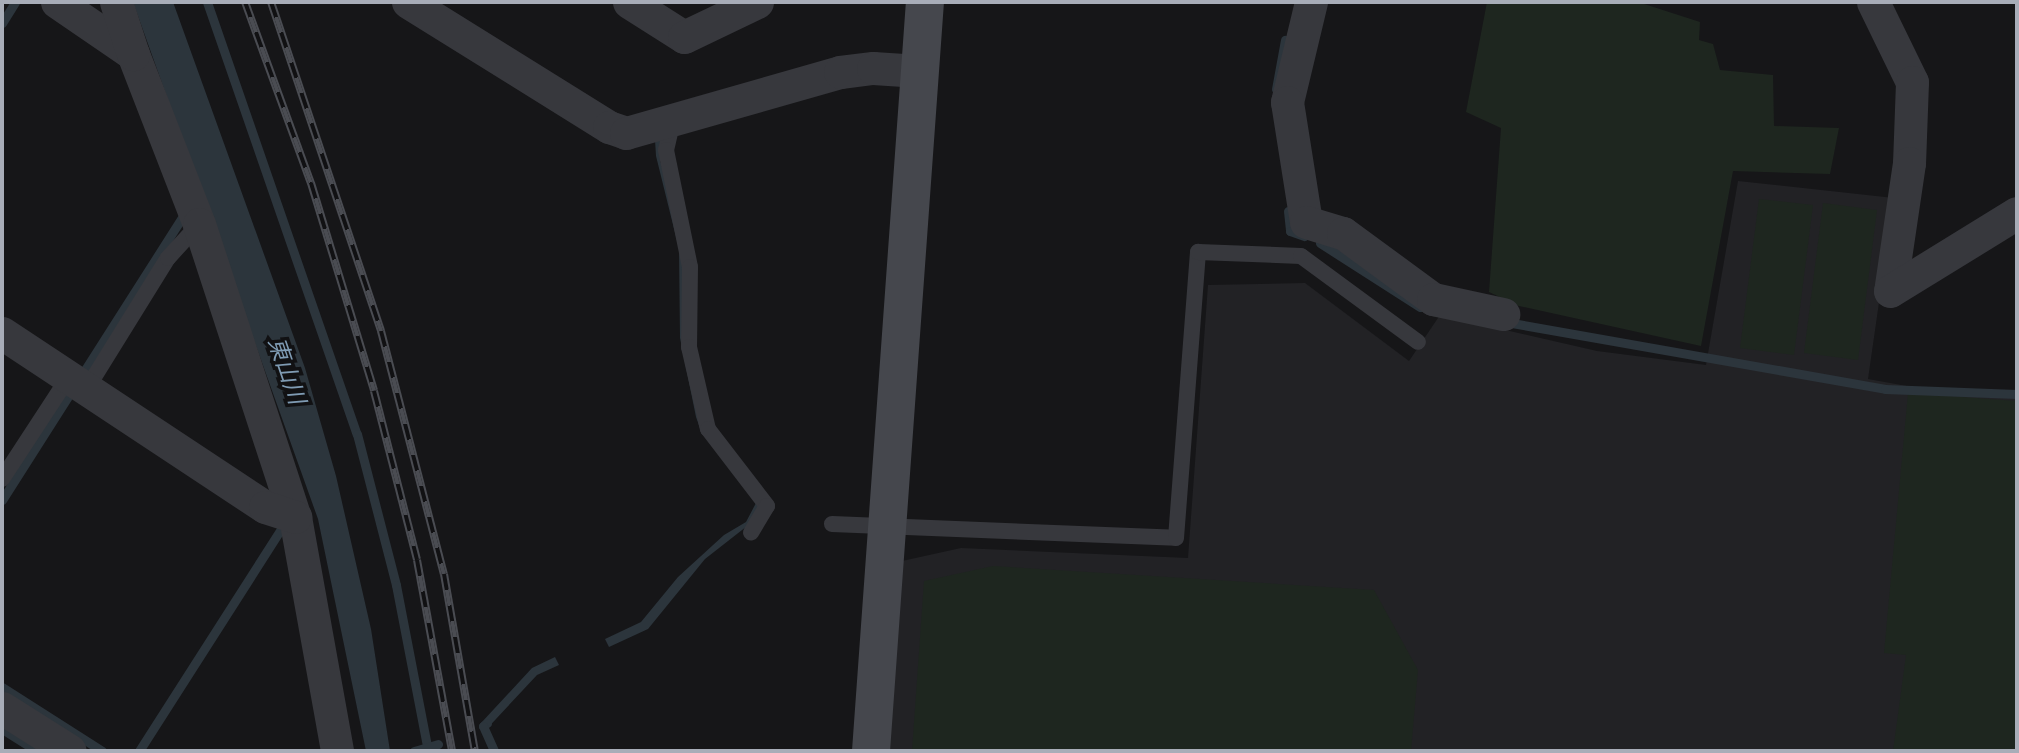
<!DOCTYPE html>
<html>
<head>
<meta charset="utf-8">
<style>
  body { margin:0 }
  #map { position:relative; width:2019px; height:753px; overflow:hidden; background:#161618; font-family:"Nunito Sans","Noto Sans JP",sans-serif }
  div>[style] { position:absolute }
  .built>* { inset:0; background:#222225 }
  .green>* { inset:0; background:#1e261f }
  .water>* { inset:0; background:#2c353c }
  .stream>* { height:9px; margin:-4.5px; padding:0 4.5px; transform-origin:4.5px; border-radius:4.5px; background:#2c353c }
  .lane>* { height:16px; margin:-8px; padding:0 8px; transform-origin:8px; border-radius:8px; background:#37383d }
  .street>* { height:33px; margin:-16.5px; padding:0 16.5px; transform-origin:16.5px; border-radius:16.5px; background:#37383d }
  .secondary>* { height:38px; margin:-19px; padding:0 19px; transform-origin:19px; border-radius:19px; background:#45474d }
  .rail>* { height:8px; margin-top:-4px; transform-origin:0; background:repeating-linear-gradient(90deg,#111113 0 16px,#4a4c52 0 32px); box-sizing:border-box; border-block:2px solid #4a4c52 }
  span { translate:-50% -50%; white-space:nowrap; text-align:center; line-height:1.15; -webkit-text-stroke:7px #111113; paint-order:stroke }
  .water-label { font-size:23px; color:#7f9bb3; font-style:italic }
  .frame { position:absolute; inset:0; border:4px solid #a8adb8; pointer-events:none }
</style>
</head>
<body>
<div id="map">
  <div class="built">
    <i style="clip-path:polygon(1738px 181px,1894px 198px,1868px 379px,1929px 390px,2017px 396px,2017px 751px,889px 751px,902px 561px,961px 548px,1188px 558px,1208px 285px,1305px 283px,1409px 361px,1440px 315px,1597px 351px,1706px 365px)"></i>
  </div>
  <div class="green">
    <i style="clip-path:polygon(1487px 2px,1638px 2px,1700px 22px,1699px 40px,1713px 44px,1720px 70px,1773px 75px,1774px 126px,1839px 128px,1830px 174px,1733px 171px,1701px 346px,1519px 306px,1489px 292px,1501px 128px,1466px 112px)"></i>
    <i style="clip-path:polygon(1759px 199px,1813px 205px,1794px 355px,1740px 348px)"></i>
    <i style="clip-path:polygon(1823px 203px,1877px 210px,1858px 360px,1804px 353px)"></i>
    <i style="clip-path:polygon(1908px 393px,2017px 401px,2017px 751px,1893px 751px,1906px 655px,1884px 653px)"></i>
    <i style="clip-path:polygon(993px 566px,1374px 590px,1418px 670px,1411px 751px,912px 751px,924px 581px)"></i>
  </div>
  <div class="water">
    <i style="clip-path:polygon(133px 2px,173px 2px,305px 368px,336px 476px,371px 629px,390px 751px,366px 751px,318px 519px)"></i>
    <i style="clip-path:polygon(662px 139px,660px 160px,678px 224px,700px 410px,762px 507px,751px 523px,705px 559px,648px 629px,609px 647px,605px 639px,641px 622px,678px 577px,724px 535px,746px 522px,756px 503px,701px 431px,696px 417px,680px 338px,679px 249px,656px 156px,655px 140px)"></i>
    <i style="clip-path:polygon(555px 657px,559px 665px,537px 675px,482px 734px,481px 723px,532px 668px)"></i>
  </div>
  <div class="stream">
    <i style="left:207px;top:2px;width:457px;rotate:70.9deg"></i>
    <i style="left:357px;top:434px;width:156px;rotate:75.5deg"></i>
    <i style="left:396px;top:585px;width:169px;rotate:79.1deg"></i>
    <i style="left:2px;top:23px;width:25px;rotate:-58deg"></i>
    <i style="left:1276px;top:89px;width:50px;rotate:-79.6deg"></i>
    <i style="left:1288px;top:211px;width:20px;rotate:84deg"></i>
    <i style="left:1290px;top:231px;width:15px;rotate:20deg"></i>
    <i style="left:1320px;top:243px;width:119px;rotate:32.6deg"></i>
    <i style="left:1506px;top:322px;width:385px;rotate:10deg"></i>
    <i style="left:1885px;top:389px;width:132px;rotate:2.2deg"></i>
    <i style="left:2px;top:500px;width:340px;rotate:-57.5deg"></i>
    <i style="left:2px;top:687px;width:119px;rotate:32.6deg"></i>
    <i style="left:487px;top:723px;width:5px;rotate:143deg"></i>
    <i style="left:483px;top:726px;width:27px;rotate:66deg"></i>
    <i style="left:2px;top:729px;width:41px;rotate:32.2deg"></i>
    <i style="left:139px;top:751px;width:271px;rotate:-57.4deg"></i>
    <i style="left:414px;top:751px;width:25px;rotate:-16deg"></i>
  </div>
  <div class="lane">
    <i style="left:673px;top:120px;width:31px;rotate:103deg"></i>
    <i style="left:666px;top:150px;width:119px;rotate:78.4deg"></i>
    <i style="left:690px;top:267px;width:80px;rotate:90.7deg"></i>
    <i style="left:689px;top:347px;width:84px;rotate:77deg"></i>
    <i style="left:708px;top:429px;width:97px;rotate:52.5deg"></i>
    <i style="left:767px;top:506px;width:31px;rotate:121deg"></i>
    <i style="left:86px;top:390px;width:155px;rotate:-58.2deg"></i>
    <i style="left:168px;top:258px;width:46px;rotate:-47.6deg"></i>
    <i style="left:2px;top:479px;width:121px;rotate:-56.8deg"></i>
    <i style="left:832px;top:524px;width:344px;rotate:2.3deg"></i>
    <i style="left:1176px;top:538px;width:287px;rotate:-85.6deg"></i>
    <i style="left:1198px;top:252px;width:103px;rotate:2.2deg"></i>
    <i style="left:1301px;top:256px;width:145px;rotate:36.3deg"></i>
  </div>
  <div class="street">
    <i style="left:57px;top:2px;width:92px;rotate:34.4deg"></i>
    <i style="left:133px;top:54px;width:182px;rotate:68.8deg"></i>
    <i style="left:199px;top:224px;width:308px;rotate:71.9deg"></i>
    <i style="left:295px;top:517px;width:238px;rotate:79.8deg"></i>
    <i style="left:116px;top:2px;width:55px;rotate:71.9deg"></i>
    <i style="left:408px;top:2px;width:237px;rotate:31.9deg"></i>
    <i style="left:609px;top:127px;width:18px;rotate:19deg"></i>
    <i style="left:626px;top:133px;width:223px;rotate:-15.9deg"></i>
    <i style="left:840px;top:72px;width:33px;rotate:-7deg"></i>
    <i style="left:873px;top:68px;width:46px;rotate:3.7deg"></i>
    <i style="left:629px;top:2px;width:65px;rotate:32.5deg"></i>
    <i style="left:684px;top:37px;width:81px;rotate:-25.6deg"></i>
    <i style="left:1311px;top:2px;width:103px;rotate:103.5deg"></i>
    <i style="left:1287px;top:102px;width:121px;rotate:81deg"></i>
    <i style="left:1306px;top:222px;width:39px;rotate:17deg"></i>
    <i style="left:1343px;top:233px;width:112px;rotate:36.3deg"></i>
    <i style="left:1433px;top:299px;width:72px;rotate:12.1deg"></i>
    <i style="left:1873px;top:2px;width:89px;rotate:64deg"></i>
    <i style="left:1912px;top:82px;width:81px;rotate:92.1deg"></i>
    <i style="left:1909px;top:163px;width:129px;rotate:98.4deg"></i>
    <i style="left:1890px;top:291px;width:149px;rotate:-31.6deg"></i>
    <i style="left:2px;top:333px;width:315px;rotate:33.5deg"></i>
    <i style="left:265px;top:507px;width:32px;rotate:18deg"></i>
    <i style="left:2px;top:708px;width:80px;rotate:32.3deg"></i>
  </div>
  <div class="secondary">
    <i style="left:871px;top:751px;width:751px;rotate:-85.88deg"></i>
  </div>
  <div class="rail">
    <i style="left:245px;top:2px;width:193px;rotate:70deg"></i>
    <i style="left:311px;top:183px;width:217px;rotate:73.1deg"></i>
    <i style="left:374px;top:391px;width:174px;rotate:75.7deg"></i>
    <i style="left:417px;top:560px;width:194px;rotate:79.6deg"></i>
    <i style="left:271px;top:2px;width:347px;rotate:71.5deg"></i>
    <i style="left:381px;top:331px;width:251px;rotate:75.5deg"></i>
    <i style="left:444px;top:574px;width:180px;rotate:80.1deg"></i>
  </div>
  <div class="water-label">
    <span style="left:286px;top:371px;rotate:71deg">東山川</span>
  </div>
  <div class="frame"></div>
</div>
</body>
</html>
